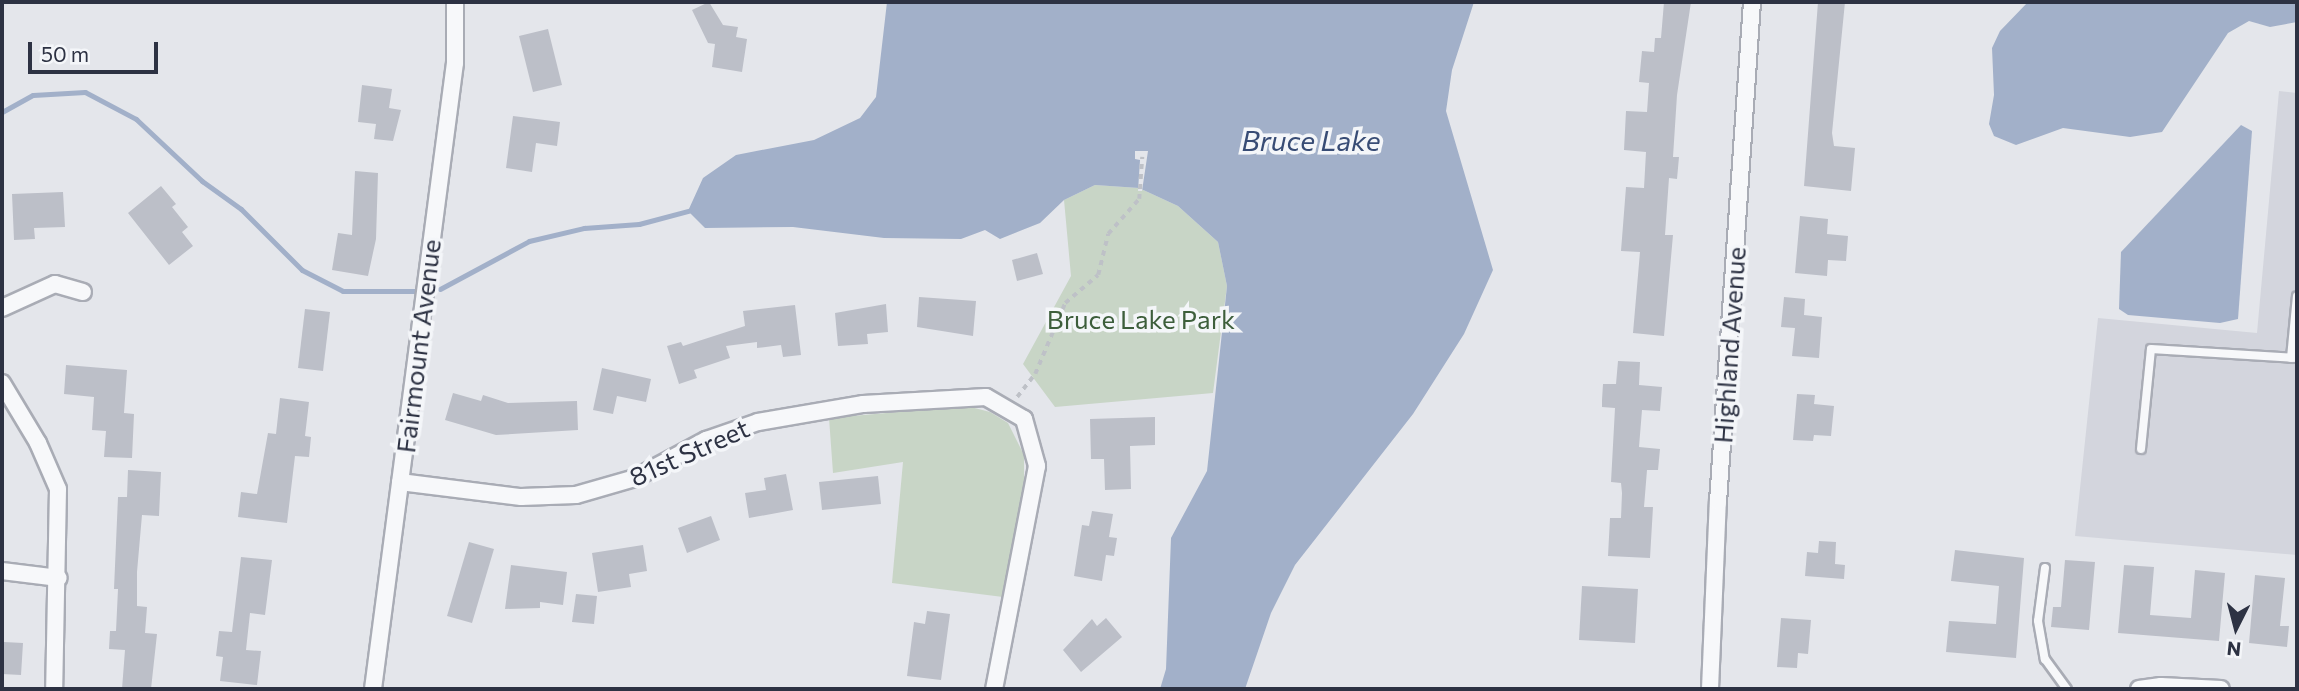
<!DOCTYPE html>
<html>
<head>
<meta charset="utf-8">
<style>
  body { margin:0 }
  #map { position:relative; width:2299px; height:691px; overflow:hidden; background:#e4e6eb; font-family:Commissioner,sans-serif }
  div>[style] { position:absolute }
  .built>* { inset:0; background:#d3d5dd }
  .green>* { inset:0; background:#c8d5c6 }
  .water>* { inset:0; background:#a2b0c9 }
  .pier>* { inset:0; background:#e4e6eb }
  .stream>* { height:5px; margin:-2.5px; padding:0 2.5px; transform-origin:2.5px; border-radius:2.5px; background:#a2b0c9 }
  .building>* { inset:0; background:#bcbfc8 }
  .path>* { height:3.5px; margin-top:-1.75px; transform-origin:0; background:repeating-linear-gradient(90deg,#bec1c7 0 5px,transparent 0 10px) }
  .roads { filter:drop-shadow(2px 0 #a9acb5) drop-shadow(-2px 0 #a9acb5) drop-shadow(0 2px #a9acb5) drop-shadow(0 -2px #a9acb5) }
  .lane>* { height:8px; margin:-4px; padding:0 4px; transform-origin:4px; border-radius:4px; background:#f7f8fa }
  .street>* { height:16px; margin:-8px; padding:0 8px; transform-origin:8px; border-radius:8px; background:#f7f8fa }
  span { translate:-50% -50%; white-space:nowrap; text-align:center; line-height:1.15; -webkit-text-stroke:7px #f4f6f9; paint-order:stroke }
  .park-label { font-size:26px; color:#3d5e3b }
  .street-label { font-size:26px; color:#2d3243 }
  .water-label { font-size:28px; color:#384c75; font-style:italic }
  .frame { position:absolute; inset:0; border:4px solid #2d3243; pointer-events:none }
  .north { position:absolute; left:2201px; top:593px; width:70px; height:70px; -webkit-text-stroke:5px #f4f6f9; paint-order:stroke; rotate:186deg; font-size:19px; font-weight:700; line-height:28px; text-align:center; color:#2d3243 }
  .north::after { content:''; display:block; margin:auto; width:24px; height:32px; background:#2d3243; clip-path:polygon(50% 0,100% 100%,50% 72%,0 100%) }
  .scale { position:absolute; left:28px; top:42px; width:130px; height:32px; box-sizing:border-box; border:4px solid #2d3243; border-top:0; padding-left:9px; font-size:21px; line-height:24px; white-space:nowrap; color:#2d3243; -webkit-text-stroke:5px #f4f6f9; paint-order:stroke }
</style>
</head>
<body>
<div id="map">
  <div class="built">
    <i style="clip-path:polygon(2279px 91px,2297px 93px,2297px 555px,2075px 536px,2098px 318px,2257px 333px)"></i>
  </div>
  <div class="green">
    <i style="clip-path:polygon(1095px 185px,1139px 188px,1178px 206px,1218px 242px,1227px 286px,1213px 393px,1055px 407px,1023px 364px,1071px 276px,1064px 200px)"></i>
    <i style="clip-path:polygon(967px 406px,990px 412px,1008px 423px,1024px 455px,1024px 487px,1003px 597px,892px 583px,903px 462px,833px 473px,829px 418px)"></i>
  </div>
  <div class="water">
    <i style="clip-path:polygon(887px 2px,1474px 2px,1452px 70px,1446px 111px,1493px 270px,1464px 334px,1413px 414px,1295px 565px,1271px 613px,1245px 689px,1160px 689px,1166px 669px,1171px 538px,1207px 471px,1227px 286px,1218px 242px,1178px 206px,1139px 188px,1095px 185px,1064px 200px,1040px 223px,1000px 239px,985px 230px,961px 239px,884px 238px,793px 227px,705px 228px,688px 211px,703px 178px,736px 155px,814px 140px,860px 118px,876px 97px)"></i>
    <i style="clip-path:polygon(2028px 2px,2297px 2px,2297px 22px,2270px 27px,2249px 21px,2228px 33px,2162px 132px,2130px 137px,2063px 128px,2016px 145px,1994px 136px,1989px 124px,1994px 95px,1992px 48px,2000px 31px)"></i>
    <i style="clip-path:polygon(2241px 125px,2252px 131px,2238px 319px,2220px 323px,2128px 315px,2119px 309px,2121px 252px)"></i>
  </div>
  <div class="pier">
    <i style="clip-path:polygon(1135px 151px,1148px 151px,1142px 191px,1138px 191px,1140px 160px,1135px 159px)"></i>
  </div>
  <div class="stream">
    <i style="left:2px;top:112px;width:35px;rotate:-29deg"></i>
    <i style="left:33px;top:95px;width:52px;rotate:-3.3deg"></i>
    <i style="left:85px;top:92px;width:58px;rotate:27.9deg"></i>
    <i style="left:136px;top:119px;width:91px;rotate:43.2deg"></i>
    <i style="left:202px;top:181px;width:48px;rotate:35.7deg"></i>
    <i style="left:241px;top:209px;width:86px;rotate:45deg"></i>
    <i style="left:302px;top:270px;width:46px;rotate:27.1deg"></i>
    <i style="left:343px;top:291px;width:80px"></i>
    <i style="left:440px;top:289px;width:101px;rotate:-28.3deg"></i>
    <i style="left:529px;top:241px;width:57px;rotate:-13.3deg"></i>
    <i style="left:584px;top:228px;width:55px;rotate:-4.2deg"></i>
    <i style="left:639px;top:224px;width:51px;rotate:-14.9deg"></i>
  </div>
  <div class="building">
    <i style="clip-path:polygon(709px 2px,723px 25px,738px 27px,736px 37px,747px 39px,742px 72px,712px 67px,715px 44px,708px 43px,692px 10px)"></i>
    <i style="clip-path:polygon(1664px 2px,1691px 2px,1677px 95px,1673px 157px,1679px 157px,1677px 179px,1669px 178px,1665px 235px,1673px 235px,1664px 336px,1633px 333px,1640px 252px,1621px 251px,1626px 187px,1644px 188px,1646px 152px,1624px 150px,1626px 111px,1647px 112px,1649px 83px,1639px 82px,1642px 51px,1654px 52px,1655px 38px,1661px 38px)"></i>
    <i style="clip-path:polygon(1818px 2px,1845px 2px,1832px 133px,1834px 146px,1855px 148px,1851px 191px,1804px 186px)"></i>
    <i style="clip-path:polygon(548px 29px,562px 85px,533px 92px,519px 36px)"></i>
    <i style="clip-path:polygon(362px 85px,392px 89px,389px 108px,401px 110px,393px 141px,374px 139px,376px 124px,358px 122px)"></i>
    <i style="clip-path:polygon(513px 116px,560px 122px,557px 146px,536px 143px,532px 172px,506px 168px)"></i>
    <i style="clip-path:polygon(355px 171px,378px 173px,376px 239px,368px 276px,332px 270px,338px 233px,352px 235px)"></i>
    <i style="clip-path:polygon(161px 186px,176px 204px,172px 207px,188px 227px,182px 232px,193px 246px,169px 265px,128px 213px)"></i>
    <i style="clip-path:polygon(63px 192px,65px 227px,34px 228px,35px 239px,14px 240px,12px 194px)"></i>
    <i style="clip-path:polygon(1800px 216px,1828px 219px,1827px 234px,1848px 236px,1846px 261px,1828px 260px,1827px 276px,1795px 273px)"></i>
    <i style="clip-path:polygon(1037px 253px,1043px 274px,1017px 281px,1012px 260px)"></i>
    <i style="clip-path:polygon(919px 297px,976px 301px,973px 336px,917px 327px)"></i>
    <i style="clip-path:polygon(1784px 297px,1805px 299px,1804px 315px,1822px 317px,1819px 358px,1792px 356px,1795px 328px,1781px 327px)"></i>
    <i style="clip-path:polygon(886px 304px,888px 332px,867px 334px,868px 344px,838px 346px,835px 313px)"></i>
    <i style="clip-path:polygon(795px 305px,801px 355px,783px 357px,781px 345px,757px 348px,757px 342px,726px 346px,730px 358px,694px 370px,697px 378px,679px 384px,667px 346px,681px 342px,683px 346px,745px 326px,743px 311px)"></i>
    <i style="clip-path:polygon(305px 309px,330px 312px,323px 371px,298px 368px)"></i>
    <i style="clip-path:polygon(1618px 361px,1640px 362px,1639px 385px,1662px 387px,1660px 411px,1642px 410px,1639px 447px,1660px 449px,1658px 470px,1647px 470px,1644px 507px,1653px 507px,1650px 558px,1608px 556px,1610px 518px,1621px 518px,1622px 493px,1621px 483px,1611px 482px,1615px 408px,1602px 407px,1602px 400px,1603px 384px,1616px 384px)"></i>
    <i style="clip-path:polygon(66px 365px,127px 370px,124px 413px,134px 414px,132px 458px,104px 457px,106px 431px,92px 430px,94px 397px,64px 394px)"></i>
    <i style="clip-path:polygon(602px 368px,651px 379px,646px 402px,617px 396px,613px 414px,593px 410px)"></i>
    <i style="clip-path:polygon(453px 393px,481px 401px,483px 395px,508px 403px,577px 401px,578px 430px,496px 435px,445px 420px)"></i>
    <i style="clip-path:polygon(1797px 394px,1815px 395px,1814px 404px,1834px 406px,1831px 436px,1814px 435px,1813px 441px,1793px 440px)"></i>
    <i style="clip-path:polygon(280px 398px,309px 402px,305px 436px,311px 437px,309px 457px,295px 456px,287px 523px,238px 517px,241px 492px,257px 494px,268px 433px,276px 434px)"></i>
    <i style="clip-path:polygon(1155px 417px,1155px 445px,1130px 446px,1131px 489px,1105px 490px,1104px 459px,1091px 459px,1090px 419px)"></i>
    <i style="clip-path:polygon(128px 470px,161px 472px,159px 516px,142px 515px,137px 572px,137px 606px,147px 607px,145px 633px,157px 634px,151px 689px,122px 689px,125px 650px,109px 649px,110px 631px,116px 631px,118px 589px,114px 589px,118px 497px,127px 497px)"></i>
    <i style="clip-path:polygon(786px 474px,793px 510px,749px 518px,745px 493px,766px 490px,764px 478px)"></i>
    <i style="clip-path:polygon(878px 476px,881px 504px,822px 510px,819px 482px)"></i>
    <i style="clip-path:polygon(1092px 511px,1113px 514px,1109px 537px,1117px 538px,1114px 556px,1106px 555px,1102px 581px,1074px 576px,1082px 525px,1089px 526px)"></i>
    <i style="clip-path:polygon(711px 516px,720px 540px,687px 553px,678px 528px)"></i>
    <i style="clip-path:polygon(1819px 541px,1836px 542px,1835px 564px,1845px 565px,1844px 579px,1805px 576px,1807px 552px,1818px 553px)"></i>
    <i style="clip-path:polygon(469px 542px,494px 549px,472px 623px,447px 616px)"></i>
    <i style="clip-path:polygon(643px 545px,647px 571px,629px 574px,631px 587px,598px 592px,592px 553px)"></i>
    <i style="clip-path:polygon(1955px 550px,2024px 558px,2016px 658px,1946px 652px,1949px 621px,1996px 624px,1999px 586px,1951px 581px)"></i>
    <i style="clip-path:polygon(241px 557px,272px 560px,265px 615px,250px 613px,246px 650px,261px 651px,257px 685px,220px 681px,223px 657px,216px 656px,219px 631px,232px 632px)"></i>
    <i style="clip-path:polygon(2065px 560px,2095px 562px,2089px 630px,2051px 627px,2053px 607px,2061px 607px)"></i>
    <i style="clip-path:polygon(511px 565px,567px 572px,563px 605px,540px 602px,540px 608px,505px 609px)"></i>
    <i style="clip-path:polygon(2124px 565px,2154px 567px,2150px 615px,2191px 618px,2195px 570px,2225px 573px,2219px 641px,2118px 633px)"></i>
    <i style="clip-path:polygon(2255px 575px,2285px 578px,2280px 626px,2289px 626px,2287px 647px,2249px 643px)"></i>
    <i style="clip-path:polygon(1582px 586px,1638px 589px,1635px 643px,1579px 640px)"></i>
    <i style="clip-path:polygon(576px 594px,597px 596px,594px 624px,572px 622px)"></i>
    <i style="clip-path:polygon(927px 611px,950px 614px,941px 680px,907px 676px,914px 622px,925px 624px)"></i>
    <i style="clip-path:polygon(1106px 618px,1122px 637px,1081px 672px,1063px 650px,1092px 619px,1097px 626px)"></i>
    <i style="clip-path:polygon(1781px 618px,1811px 620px,1808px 654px,1798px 653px,1797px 668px,1777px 667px)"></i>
    <i style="clip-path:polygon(4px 642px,23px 643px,21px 675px,2px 674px)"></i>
  </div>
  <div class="path">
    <i style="left:1017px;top:397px;width:29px;rotate:-52deg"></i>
    <i style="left:1035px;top:374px;width:77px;rotate:-67.1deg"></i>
    <i style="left:1065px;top:303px;width:43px;rotate:-40.3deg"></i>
    <i style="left:1098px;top:275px;width:42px;rotate:-76.3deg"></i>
    <i style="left:1108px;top:234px;width:47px;rotate:-48.5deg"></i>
    <i style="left:1139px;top:199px;width:42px;rotate:-85.9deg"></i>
  </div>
  <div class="roads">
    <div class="lane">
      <i style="left:2291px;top:358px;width:62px;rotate:-84.5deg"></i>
      <i style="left:2141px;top:449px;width:100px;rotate:-84.3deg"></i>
      <i style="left:2151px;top:349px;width:146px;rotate:3.5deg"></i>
      <i style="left:2045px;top:568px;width:53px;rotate:97.5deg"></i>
      <i style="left:2038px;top:621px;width:39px;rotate:80deg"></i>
      <i style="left:2045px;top:659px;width:37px;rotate:54deg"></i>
    </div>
    <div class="street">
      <i style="left:2px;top:308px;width:58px;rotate:-24.4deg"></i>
      <i style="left:55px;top:284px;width:29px;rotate:16deg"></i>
      <i style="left:2px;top:383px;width:70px;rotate:59deg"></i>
      <i style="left:38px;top:443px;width:50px;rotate:66.5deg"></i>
      <i style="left:58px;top:489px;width:200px;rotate:91.1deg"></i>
      <i style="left:400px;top:482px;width:122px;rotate:7.1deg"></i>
      <i style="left:521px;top:497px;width:55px;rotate:-2.1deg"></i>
      <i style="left:576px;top:495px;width:61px;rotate:-16.1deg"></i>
      <i style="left:635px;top:478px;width:81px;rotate:-28.2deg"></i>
      <i style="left:706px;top:440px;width:55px;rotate:-19.1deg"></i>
      <i style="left:758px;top:422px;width:107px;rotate:-9.7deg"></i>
      <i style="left:863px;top:404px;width:123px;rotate:-3.3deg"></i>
      <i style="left:986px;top:397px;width:44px;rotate:30.1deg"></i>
      <i style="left:1024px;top:419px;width:49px;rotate:74.5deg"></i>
      <i style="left:1037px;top:466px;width:227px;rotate:100.9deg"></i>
      <i style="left:2px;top:571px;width:57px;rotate:7deg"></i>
      <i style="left:373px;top:689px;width:631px;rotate:-82.54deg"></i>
      <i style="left:455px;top:63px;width:61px;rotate:-90deg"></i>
      <i style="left:1710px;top:689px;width:187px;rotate:-87.6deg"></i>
      <i style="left:1718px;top:502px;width:501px;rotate:-86.11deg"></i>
      <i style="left:2139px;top:689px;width:22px;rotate:-8deg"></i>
      <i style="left:2161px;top:686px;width:60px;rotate:2.9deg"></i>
    </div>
  </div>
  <div class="park-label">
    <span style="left:1141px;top:319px">Bruce Lake Park</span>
  </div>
  <div class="street-label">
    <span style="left:1729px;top:345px;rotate:-86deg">Highland Avenue</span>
    <span style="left:418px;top:346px;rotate:-83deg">Fairmount Avenue</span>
    <span style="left:689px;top:452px;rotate:-24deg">81st Street</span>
  </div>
  <div class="water-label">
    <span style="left:1311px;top:140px">Bruce Lake</span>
  </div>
  <div class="frame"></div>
  <div class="north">N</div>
  <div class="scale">50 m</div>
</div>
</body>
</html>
